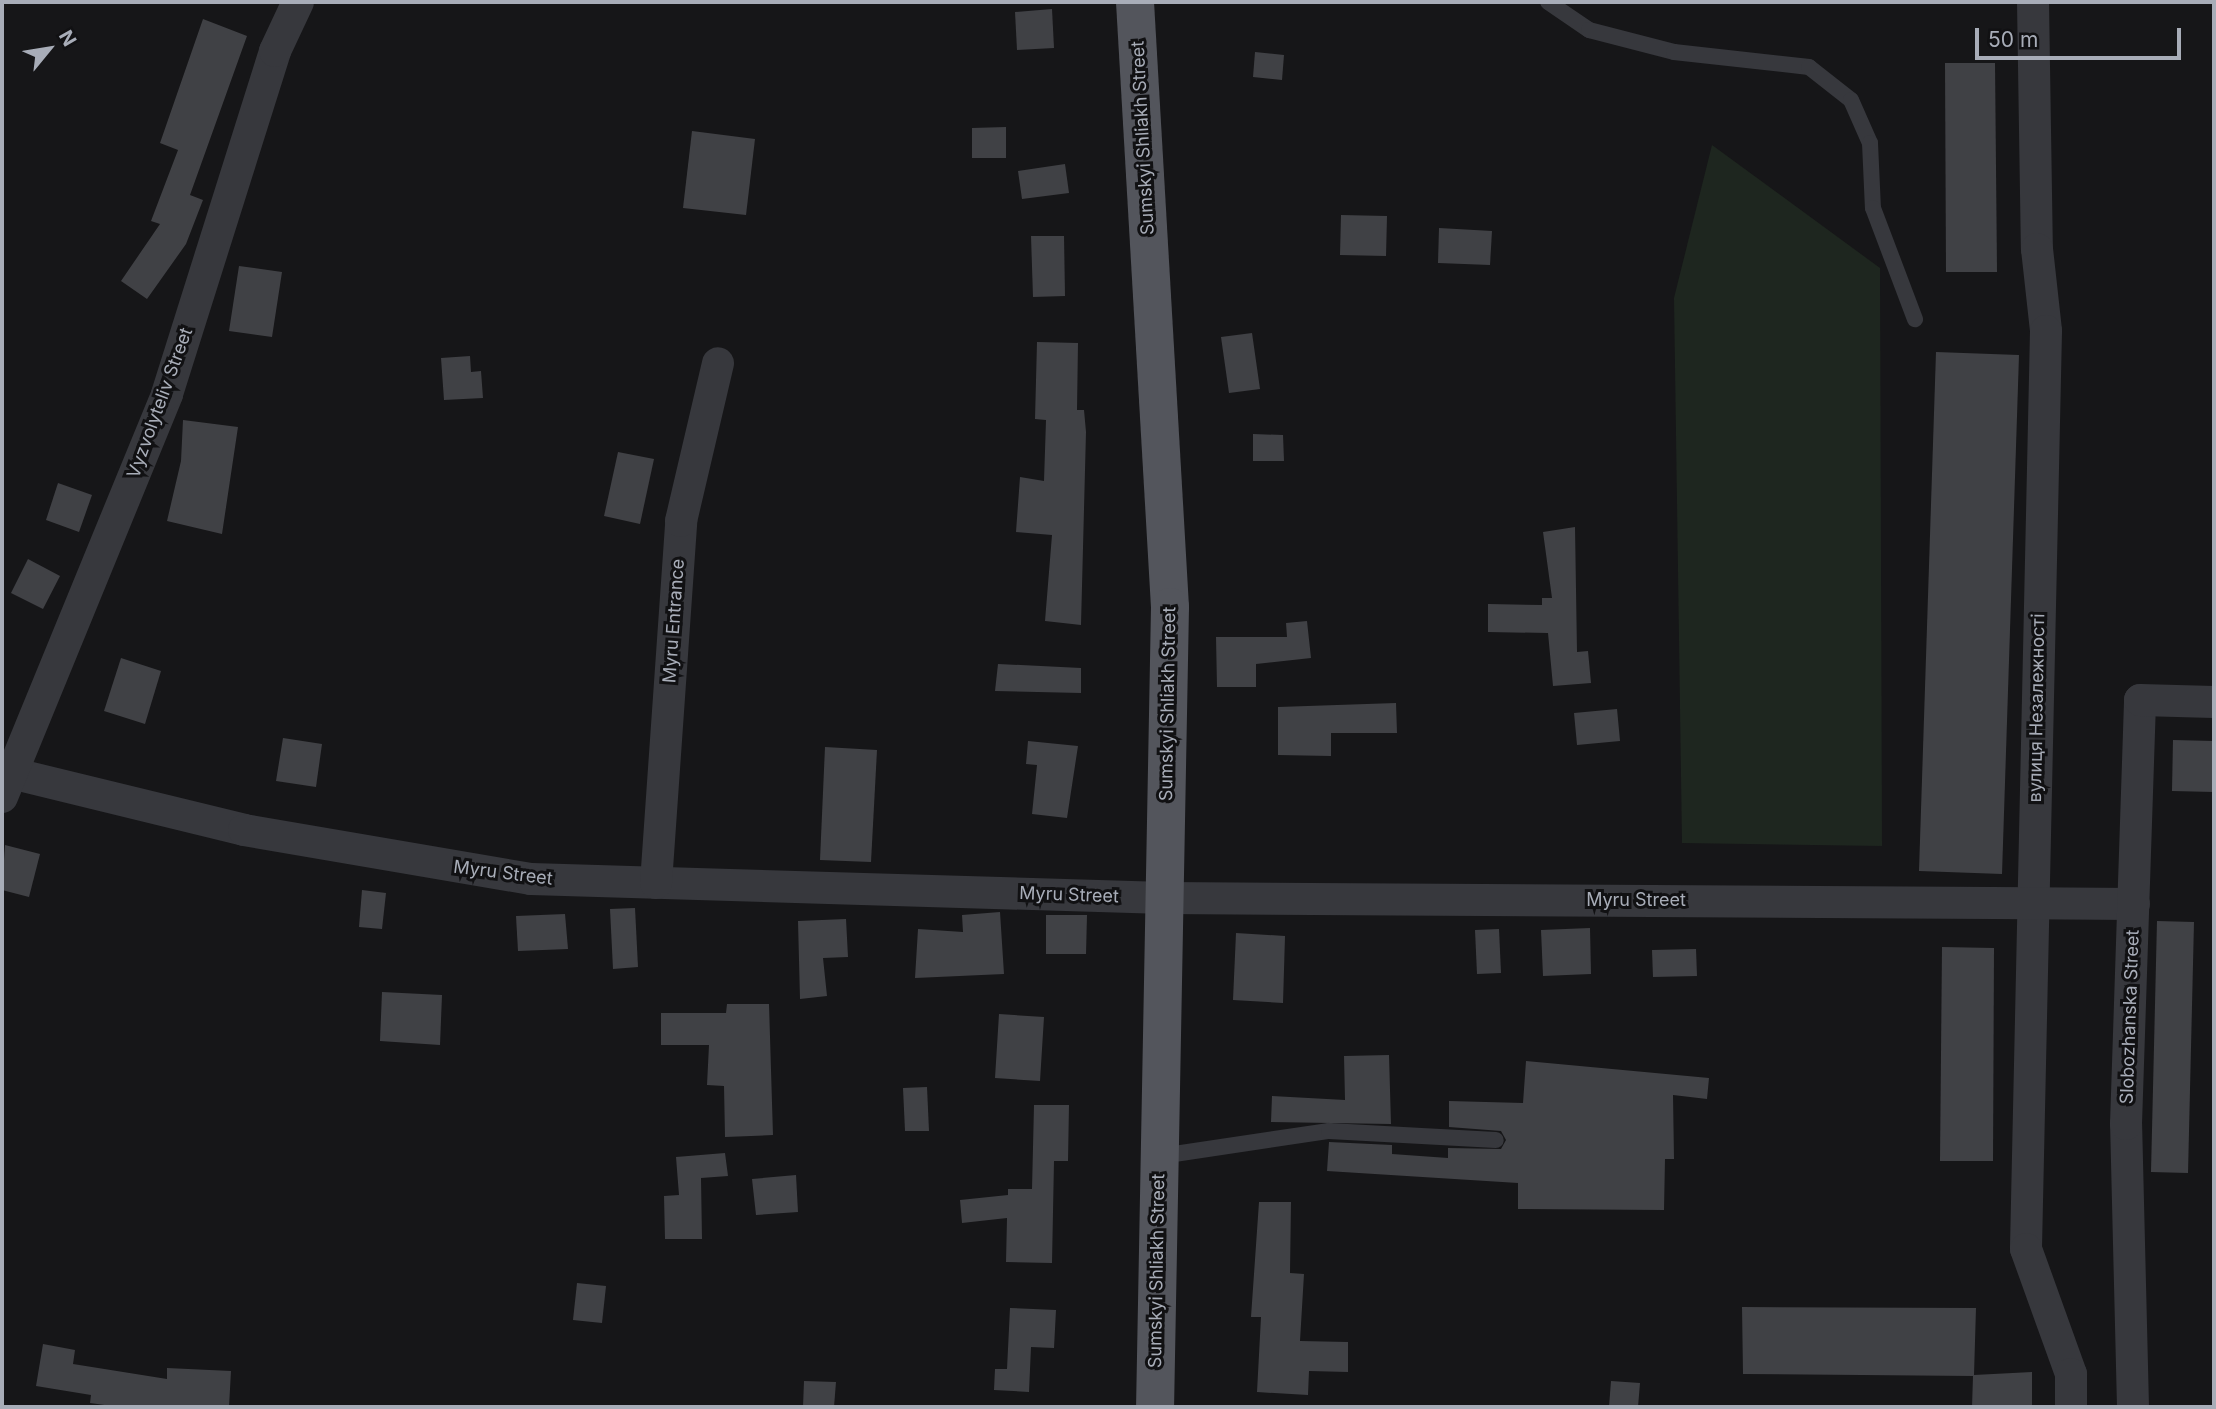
<!DOCTYPE html>
<html>
<head>
<meta charset="utf-8">
<style>
  body { margin:0 }
  #map { position:relative; width:2216px; height:1409px; overflow:hidden; background:#161618; font-family:Inter,sans-serif }
  div>[style] { position:absolute }
  .green>* { inset:0; background:#1e261f }
  .building>* { inset:0; background:#404145 }
  .lane>* { height:16px; margin:-8px; padding:0 8px; transform-origin:8px; border-radius:8px; background:#37383d }
  .street>* { height:32px; margin:-16px; padding:0 16px; transform-origin:16px; border-radius:16px; background:#37383d }
  .primary>* { height:38px; margin:-19px; padding:0 19px; transform-origin:19px; border-radius:19px; background:#53555c }
  span { translate:-50% -50%; white-space:nowrap; text-align:center; line-height:1.15; -webkit-text-stroke:6px #111113; paint-order:stroke }
  .street-label { font-size:18px; color:#a8adb8 }
  .frame { position:absolute; inset:0; border:4px solid #a8adb8; pointer-events:none }
  .north { position:absolute; left:14px; top:14px; width:70px; height:70px; -webkit-text-stroke:5px #111113; paint-order:stroke; rotate:60deg; font-size:19px; font-weight:700; line-height:28px; text-align:center; color:#a8adb8 }
  .north::after { content:''; display:block; margin:auto; width:24px; height:32px; background:#a8adb8; clip-path:polygon(50% 0,100% 100%,50% 72%,0 100%) }
  .scale { position:absolute; left:1975px; top:28px; width:206px; height:32px; box-sizing:border-box; border:4px solid #a8adb8; border-top:0; padding-left:9px; font-size:21px; line-height:24px; white-space:nowrap; color:#a8adb8; -webkit-text-stroke:5px #111113; paint-order:stroke }
</style>
</head>
<body>
<div id="map">
  <div class="green">
    <i style="clip-path:polygon(1712px 145px,1880px 268px,1882px 846px,1682px 843px,1674px 298px)"></i>
  </div>
  <div class="building">
    <i style="clip-path:polygon(1052px 9px,1054px 48px,1017px 50px,1015px 12px)"></i>
    <i style="clip-path:polygon(203px 19px,247px 36px,190px 195px,203px 200px,186px 244px,147px 299px,121px 281px,160px 224px,151px 221px,178px 150px,160px 143px)"></i>
    <i style="clip-path:polygon(1255px 52px,1284px 55px,1282px 80px,1253px 77px)"></i>
    <i style="clip-path:polygon(1945px 63px,1995px 63px,1997px 272px,1946px 272px)"></i>
    <i style="clip-path:polygon(1006px 127px,1006px 158px,972px 158px,972px 128px)"></i>
    <i style="clip-path:polygon(692px 131px,755px 139px,746px 215px,683px 208px)"></i>
    <i style="clip-path:polygon(1065px 164px,1069px 193px,1022px 199px,1018px 171px)"></i>
    <i style="clip-path:polygon(1341px 215px,1387px 216px,1386px 256px,1340px 255px)"></i>
    <i style="clip-path:polygon(1439px 228px,1492px 231px,1490px 265px,1438px 263px)"></i>
    <i style="clip-path:polygon(1031px 236px,1064px 236px,1065px 296px,1033px 297px)"></i>
    <i style="clip-path:polygon(239px 266px,282px 272px,272px 337px,229px 331px)"></i>
    <i style="clip-path:polygon(1252px 333px,1260px 389px,1229px 393px,1221px 337px)"></i>
    <i style="clip-path:polygon(1037px 342px,1078px 343px,1077px 410px,1084px 410px,1086px 432px,1081px 625px,1045px 621px,1052px 535px,1016px 532px,1020px 477px,1044px 481px,1046px 420px,1035px 419px)"></i>
    <i style="clip-path:polygon(1936px 352px,2019px 355px,2002px 874px,1919px 871px)"></i>
    <i style="clip-path:polygon(470px 356px,471px 372px,481px 371px,483px 398px,444px 400px,441px 358px)"></i>
    <i style="clip-path:polygon(183px 420px,238px 427px,222px 534px,167px 521px,181px 461px)"></i>
    <i style="clip-path:polygon(1253px 434px,1283px 435px,1284px 461px,1253px 461px)"></i>
    <i style="clip-path:polygon(618px 452px,654px 459px,640px 524px,604px 516px)"></i>
    <i style="clip-path:polygon(58px 483px,92px 495px,79px 532px,46px 520px)"></i>
    <i style="clip-path:polygon(1575px 527px,1577px 652px,1588px 651px,1591px 683px,1553px 686px,1548px 633px,1488px 632px,1488px 604px,1542px 605px,1542px 598px,1552px 598px,1543px 532px)"></i>
    <i style="clip-path:polygon(28px 559px,60px 576px,43px 609px,11px 593px)"></i>
    <i style="clip-path:polygon(1307px 621px,1311px 658px,1256px 664px,1256px 687px,1217px 687px,1216px 637px,1287px 637px,1286px 623px)"></i>
    <i style="clip-path:polygon(121px 658px,161px 671px,145px 724px,104px 711px)"></i>
    <i style="clip-path:polygon(998px 664px,1081px 668px,1081px 693px,995px 691px)"></i>
    <i style="clip-path:polygon(1396px 703px,1397px 733px,1331px 733px,1331px 756px,1278px 755px,1278px 707px)"></i>
    <i style="clip-path:polygon(1617px 709px,1620px 741px,1577px 745px,1574px 713px)"></i>
    <i style="clip-path:polygon(283px 738px,322px 744px,316px 787px,276px 781px)"></i>
    <i style="clip-path:polygon(2173px 740px,2214px 741px,2214px 792px,2172px 791px)"></i>
    <i style="clip-path:polygon(1028px 741px,1078px 746px,1067px 818px,1032px 814px,1037px 765px,1026px 764px)"></i>
    <i style="clip-path:polygon(825px 747px,877px 750px,871px 862px,820px 860px)"></i>
    <i style="clip-path:polygon(5px 845px,40px 854px,29px 897px,2px 890px)"></i>
    <i style="clip-path:polygon(362px 890px,386px 893px,382px 929px,359px 927px)"></i>
    <i style="clip-path:polygon(635px 908px,638px 967px,613px 969px,610px 909px)"></i>
    <i style="clip-path:polygon(1000px 912px,1004px 974px,915px 978px,918px 929px,963px 932px,962px 915px)"></i>
    <i style="clip-path:polygon(565px 914px,568px 949px,518px 951px,516px 916px)"></i>
    <i style="clip-path:polygon(1046px 915px,1087px 915px,1086px 954px,1046px 954px)"></i>
    <i style="clip-path:polygon(846px 919px,848px 957px,823px 958px,827px 996px,800px 999px,798px 921px)"></i>
    <i style="clip-path:polygon(2157px 921px,2194px 922px,2188px 1173px,2151px 1172px)"></i>
    <i style="clip-path:polygon(1590px 928px,1591px 974px,1543px 976px,1541px 930px)"></i>
    <i style="clip-path:polygon(1499px 929px,1501px 973px,1477px 974px,1475px 930px)"></i>
    <i style="clip-path:polygon(1236px 933px,1285px 936px,1283px 1003px,1233px 1000px)"></i>
    <i style="clip-path:polygon(1942px 947px,1994px 948px,1993px 1161px,1940px 1161px)"></i>
    <i style="clip-path:polygon(1696px 949px,1697px 976px,1653px 977px,1652px 950px)"></i>
    <i style="clip-path:polygon(382px 992px,442px 995px,440px 1045px,380px 1041px)"></i>
    <i style="clip-path:polygon(727px 1004px,769px 1004px,773px 1135px,725px 1137px,724px 1086px,707px 1085px,709px 1045px,661px 1045px,661px 1013px,726px 1013px)"></i>
    <i style="clip-path:polygon(999px 1014px,1044px 1017px,1040px 1081px,995px 1078px)"></i>
    <i style="clip-path:polygon(1389px 1055px,1391px 1124px,1271px 1122px,1272px 1096px,1345px 1100px,1344px 1056px)"></i>
    <i style="clip-path:polygon(1526px 1061px,1709px 1078px,1707px 1099px,1673px 1095px,1674px 1159px,1665px 1159px,1664px 1210px,1518px 1209px,1518px 1183px,1327px 1171px,1329px 1142px,1392px 1145px,1392px 1154px,1448px 1158px,1448px 1148px,1501px 1149px,1506px 1140px,1501px 1131px,1449px 1127px,1449px 1101px,1523px 1103px)"></i>
    <i style="clip-path:polygon(927px 1087px,929px 1131px,905px 1131px,903px 1088px)"></i>
    <i style="clip-path:polygon(1034px 1105px,1069px 1105px,1068px 1161px,1054px 1161px,1052px 1263px,1006px 1262px,1007px 1218px,962px 1223px,960px 1200px,1008px 1195px,1008px 1189px,1032px 1189px)"></i>
    <i style="clip-path:polygon(725px 1153px,728px 1176px,701px 1178px,702px 1239px,665px 1239px,664px 1196px,679px 1195px,676px 1157px)"></i>
    <i style="clip-path:polygon(796px 1175px,798px 1212px,756px 1215px,752px 1179px)"></i>
    <i style="clip-path:polygon(1259px 1202px,1291px 1202px,1290px 1273px,1304px 1274px,1300px 1341px,1348px 1342px,1348px 1372px,1309px 1371px,1308px 1395px,1257px 1392px,1261px 1317px,1251px 1317px)"></i>
    <i style="clip-path:polygon(577px 1283px,606px 1286px,602px 1323px,573px 1320px)"></i>
    <i style="clip-path:polygon(1742px 1307px,1976px 1308px,1974px 1375px,2032px 1372px,2032px 1407px,1972px 1407px,1973px 1376px,1743px 1374px)"></i>
    <i style="clip-path:polygon(1010px 1308px,1056px 1310px,1054px 1348px,1031px 1347px,1029px 1392px,994px 1390px,995px 1369px,1007px 1369px)"></i>
    <i style="clip-path:polygon(43px 1344px,75px 1350px,73px 1364px,167px 1379px,167px 1368px,231px 1371px,229px 1407px,119px 1407px,90px 1403px,91px 1395px,36px 1386px)"></i>
    <i style="clip-path:polygon(804px 1381px,836px 1382px,834px 1407px,803px 1407px)"></i>
    <i style="clip-path:polygon(1611px 1381px,1640px 1383px,1638px 1407px,1609px 1407px)"></i>
  </div>
  <div class="lane">
    <i style="left:1548px;top:2px;width:50px;rotate:34.3deg"></i>
    <i style="left:1589px;top:30px;width:88px;rotate:14.5deg"></i>
    <i style="left:1674px;top:52px;width:136px;rotate:6.3deg"></i>
    <i style="left:1809px;top:67px;width:53px;rotate:38.2deg"></i>
    <i style="left:1851px;top:100px;width:47px;rotate:66.2deg"></i>
    <i style="left:1870px;top:143px;width:65px;rotate:87.4deg"></i>
    <i style="left:1873px;top:208px;width:119px;rotate:69.3deg"></i>
    <i style="left:1161px;top:1156px;width:170px;rotate:-8.5deg"></i>
    <i style="left:1329px;top:1131px;width:167px;rotate:3.1deg"></i>
  </div>
  <div class="street">
    <i style="left:2033px;top:2px;width:247px;rotate:89.1deg"></i>
    <i style="left:2037px;top:249px;width:82px;rotate:83.7deg"></i>
    <i style="left:2046px;top:331px;width:918px;rotate:91.25deg"></i>
    <i style="left:2026px;top:1249px;width:133px;rotate:70.2deg"></i>
    <i style="left:2071px;top:1374px;width:33px;rotate:90deg"></i>
    <i style="left:15px;top:774px;width:236px;rotate:13.7deg"></i>
    <i style="left:244px;top:830px;width:291px;rotate:9.7deg"></i>
    <i style="left:531px;top:879px;width:634px;rotate:1.72deg"></i>
    <i style="left:1165px;top:898px;width:969px;rotate:0.35deg"></i>
    <i style="left:2px;top:797px;width:435px;rotate:-67.7deg"></i>
    <i style="left:167px;top:394px;width:360px;rotate:-72.5deg"></i>
    <i style="left:275px;top:51px;width:54px;rotate:-64.9deg"></i>
    <i style="left:656px;top:883px;width:363px;rotate:-86deg"></i>
    <i style="left:681px;top:521px;width:162px;rotate:-76.8deg"></i>
    <i style="left:2133px;top:1407px;width:283px;rotate:-91.4deg"></i>
    <i style="left:2126px;top:1124px;width:424px;rotate:-88.1deg"></i>
    <i style="left:2140px;top:700px;width:74px;rotate:1.5deg"></i>
  </div>
  <div class="primary">
    <i style="left:1135px;top:2px;width:606px;rotate:86.69deg"></i>
    <i style="left:1170px;top:607px;width:800px;rotate:91.07deg"></i>
  </div>
  <div class="street-label">
    <span style="left:1143px;top:138px;rotate:-93deg">Sumskyi Shliakh Street</span>
    <span style="left:160px;top:403px;rotate:-70deg">Vyzvolyteliv Street</span>
    <span style="left:674px;top:621px;rotate:-86deg">Myru Entrance</span>
    <span style="left:1168px;top:704px;rotate:-89deg">Sumskyi Shliakh Street</span>
    <span style="left:2037px;top:708px;rotate:-89deg">вулиця Незалежності</span>
    <span style="left:503px;top:873px;rotate:7deg">Myru Street</span>
    <span style="left:1069px;top:895px;rotate:2deg">Myru Street</span>
    <span style="left:1636px;top:900px">Myru Street</span>
    <span style="left:2130px;top:1017px;rotate:-88deg">Slobozhanska Street</span>
    <span style="left:1157px;top:1271px;rotate:-89deg">Sumskyi Shliakh Street</span>
  </div>
  <div class="frame"></div>
  <div class="north">N</div>
  <div class="scale">50 m</div>
</div>
</body>
</html>
